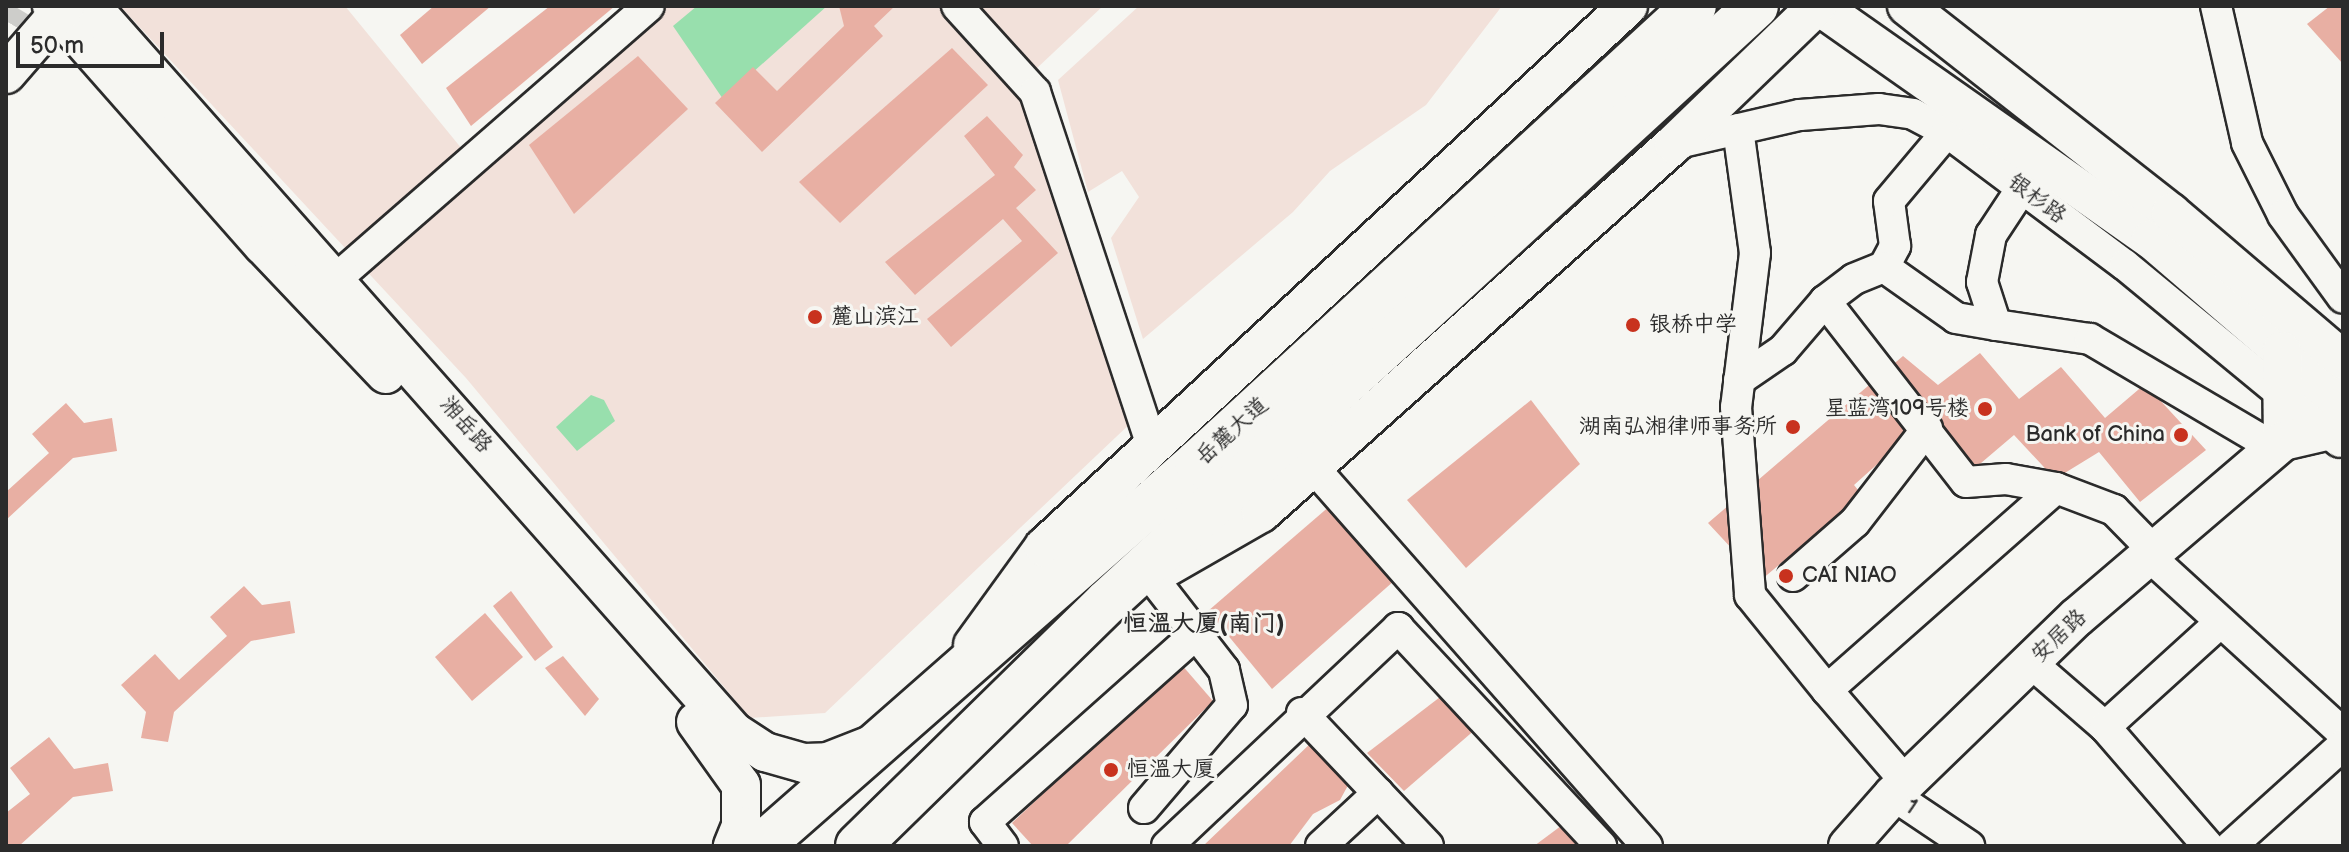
<!DOCTYPE html>
<html>
<head>
<meta charset="utf-8">
<style>
  body { margin:0 }
  #map { position:relative; width:2349px; height:852px; overflow:hidden; background:#f6f6f2; font-family:"Balsamiq Sans","LXGW WenKai TC",sans-serif }
  div>[style] { position:absolute }
  .built>* { inset:0; background:#f2e1da }
  .green>* { inset:0; background:#98dfad }
  .building>* { inset:0; background:#e8afa3 }
  .major-tunnel>* { height:38px; margin-top:-19px; transform-origin:0; background:repeating-linear-gradient(90deg,#cdcdca 0 38px,transparent 0 57px) }
  .roads { filter:drop-shadow(2px 0 #2b2b2b) drop-shadow(-2px 0 #2b2b2b) drop-shadow(0 2px #2b2b2b) drop-shadow(0 -2px #2b2b2b) }
  .minor>* { height:30px; margin:-15px; padding:0 15px; transform-origin:15px; border-radius:15px; background:#f6f6f2 }
  .major>* { height:38px; margin:-19px; padding:0 19px; transform-origin:19px; border-radius:19px; background:#f6f6f2 }
  .highway>* { height:44px; margin:-22px; padding:0 22px; transform-origin:22px; border-radius:22px; background:#f6f6f2 }
  .dots>* { width:22px; height:22px; translate:-50% -50%; box-sizing:border-box; border:4px solid #f6f6f2; border-radius:50% }
  span { translate:-50% -50%; white-space:nowrap; text-align:center; line-height:1.15; -webkit-text-stroke:6px #f6f6f2; paint-order:stroke }
  .street-label { font-size:22px; color:#2b2b2b }
  .poi-label { font-size:22px; color:#2b2b2b }
  .left { translate:0 -50%; text-align:left }
  .right { translate:-100% -50%; text-align:right }
  .neighbourhood-label { font-size:24px; color:#2b2b2b; font-weight:700 }
  .frame { position:absolute; inset:0; border:8px solid #2b2b2b; pointer-events:none }
  .scale { position:absolute; left:16px; top:32px; width:148px; height:36px; box-sizing:border-box; border:4px solid #2b2b2b; border-top:0; padding-left:10px; font-size:24px; line-height:28px; white-space:nowrap; color:#2b2b2b; -webkit-text-stroke:6px #f6f6f2; paint-order:stroke }
</style>
</head>
<body>
<div id="map">
  <div class="built">
    <i style="clip-path:polygon(120px 6px,345px 6px,471px 160px,651px 6px,957px 6px,1035px 92px,1135px 419px,825px 713px,750px 718px,466px 378px)"></i>
    <i style="clip-path:polygon(980px 6px,1103px 6px,1036px 69px)"></i>
    <i style="clip-path:polygon(1139px 6px,1502px 6px,1426px 105px,1330px 171px,1293px 212px,1143px 339px,1111px 238px,1139px 197px,1122px 171px,1088px 192px,1058px 80px)"></i>
  </div>
  <div class="green">
    <i style="clip-path:polygon(697px 6px,827px 6px,723px 99px,673px 26px)"></i>
    <i style="clip-path:polygon(591px 395px,604px 400px,615px 421px,577px 451px,556px 427px)"></i>
  </div>
  <div class="building">
    <i style="clip-path:polygon(434px 6px,491px 6px,422px 64px,400px 35px)"></i>
    <i style="clip-path:polygon(550px 6px,615px 6px,471px 126px,446px 88px)"></i>
    <i style="clip-path:polygon(839px 6px,895px 6px,874px 26px,883px 36px,762px 152px,715px 103px,753px 67px,777px 91px,844px 26px)"></i>
    <i style="clip-path:polygon(2330px 6px,2343px 6px,2343px 64px,2307px 24px)"></i>
    <i style="clip-path:polygon(952px 48px,988px 85px,840px 223px,799px 182px)"></i>
    <i style="clip-path:polygon(638px 56px,688px 109px,574px 214px,529px 145px)"></i>
    <i style="clip-path:polygon(987px 116px,1023px 155px,1014px 167px,1036px 190px,1016px 208px,1058px 253px,951px 347px,927px 319px,1022px 241px,1003px 219px,915px 295px,885px 262px,995px 175px,964px 136px)"></i>
    <i style="clip-path:polygon(1980px 353px,2019px 399px,2061px 367px,2105px 418px,2145px 384px,2206px 450px,2140px 502px,2099px 452px,2055px 479px,2014px 435px,1974px 469px,1930px 417px,1854px 485px,1862px 495px,1761px 580px,1708px 523px,1903px 356px,1938px 385px)"></i>
    <i style="clip-path:polygon(1531px 400px,1580px 464px,1466px 568px,1407px 500px)"></i>
    <i style="clip-path:polygon(66px 403px,84px 423px,112px 418px,117px 451px,73px 458px,6px 520px,6px 492px,49px 453px,32px 434px)"></i>
    <i style="clip-path:polygon(1331px 505px,1395px 580px,1272px 689px,1208px 611px)"></i>
    <i style="clip-path:polygon(244px 586px,262px 605px,290px 601px,295px 633px,251px 641px,174px 712px,168px 742px,141px 738px,146px 712px,121px 685px,155px 654px,179px 680px,227px 636px,210px 617px)"></i>
    <i style="clip-path:polygon(511px 591px,553px 647px,535px 661px,493px 606px)"></i>
    <i style="clip-path:polygon(485px 613px,523px 657px,472px 701px,435px 657px)"></i>
    <i style="clip-path:polygon(563px 656px,599px 699px,585px 716px,545px 668px)"></i>
    <i style="clip-path:polygon(1181px 664px,1213px 701px,1066px 846px,1033px 846px,1012px 823px)"></i>
    <i style="clip-path:polygon(1444px 694px,1477px 728px,1404px 791px,1367px 753px)"></i>
    <i style="clip-path:polygon(49px 737px,74px 769px,108px 763px,113px 791px,73px 797px,19px 846px,6px 846px,6px 813px,30px 794px,10px 768px)"></i>
    <i style="clip-path:polygon(1313px 741px,1352px 778px,1340px 800px,1313px 814px,1289px 846px,1203px 846px)"></i>
    <i style="clip-path:polygon(1565px 823px,1587px 846px,1534px 846px)"></i>
  </div>
  <div class="major-tunnel">
    <i style="left:6px;top:21px;width:17px;rotate:-59deg"></i>
  </div>
  <div class="roads">
    <div class="minor">
      <i style="left:957px;top:6px;width:116px;rotate:47.8deg"></i>
      <i style="left:1035px;top:92px;width:373px;rotate:71.7deg"></i>
      <i style="left:2216px;top:6px;width:140px;rotate:77.2deg"></i>
      <i style="left:2247px;top:143px;width:80px;rotate:63.4deg"></i>
      <i style="left:2283px;top:215px;width:102px;rotate:54.1deg"></i>
      <i style="left:1738px;top:129px;width:125px;rotate:82.2deg"></i>
      <i style="left:1755px;top:253px;width:155px;rotate:97deg"></i>
      <i style="left:1736px;top:407px;width:189px;rotate:85.7deg"></i>
      <i style="left:1750px;top:595px;width:122px;rotate:51deg"></i>
      <i style="left:1674px;top:144px;width:129px;rotate:-13deg"></i>
      <i style="left:1800px;top:115px;width:79px;rotate:-4.3deg"></i>
      <i style="left:1879px;top:109px;width:34px;rotate:8deg"></i>
      <i style="left:1913px;top:114px;width:38px;rotate:28deg"></i>
      <i style="left:1947px;top:132px;width:222px;rotate:36.8deg"></i>
      <i style="left:2125px;top:265px;width:278px;rotate:39.5deg"></i>
      <i style="left:2022px;top:188px;width:56px;rotate:123.4deg"></i>
      <i style="left:1991px;top:235px;width:48px;rotate:100.8deg"></i>
      <i style="left:1982px;top:282px;width:45px;rotate:72deg"></i>
      <i style="left:1996px;top:325px;width:95px;rotate:8.5deg"></i>
      <i style="left:2090px;top:339px;width:215px;rotate:30.5deg"></i>
      <i style="left:1884px;top:267px;width:24px;rotate:-62deg"></i>
      <i style="left:1895px;top:246px;width:45px;rotate:-97.6deg"></i>
      <i style="left:1889px;top:201px;width:90px;rotate:-50deg"></i>
      <i style="left:336px;top:279px;width:415px;rotate:-41.1deg"></i>
      <i style="left:1825px;top:301px;width:229px;rotate:52.1deg"></i>
      <i style="left:1966px;top:482px;width:40px;rotate:-4.3deg"></i>
      <i style="left:2006px;top:479px;width:51px;rotate:10.2deg"></i>
      <i style="left:2056px;top:488px;width:62px;rotate:20.8deg"></i>
      <i style="left:2114px;top:510px;width:57px;rotate:45.7deg"></i>
      <i style="left:1739px;top:380px;width:53px;rotate:-34.3deg"></i>
      <i style="left:1783px;top:350px;width:65px;rotate:-49.4deg"></i>
      <i style="left:1825px;top:301px;width:36px;rotate:-37deg"></i>
      <i style="left:1854px;top:279px;width:32px;rotate:-22deg"></i>
      <i style="left:1884px;top:267px;width:88px;rotate:35.3deg"></i>
      <i style="left:1956px;top:318px;width:41px;rotate:9.9deg"></i>
      <i style="left:1313px;top:467px;width:505px;rotate:48.61deg"></i>
      <i style="left:2149px;top:556px;width:263px;rotate:42.4deg"></i>
      <i style="left:1793px;top:576px;width:82px;rotate:-41.1deg"></i>
      <i style="left:1855px;top:522px;width:118px;rotate:-52.3deg"></i>
      <i style="left:2030px;top:662px;width:99px;rotate:40.9deg"></i>
      <i style="left:2105px;top:727px;width:157px;rotate:49.1deg"></i>
      <i style="left:1302px;top:713px;width:183px;rotate:46.5deg"></i>
      <i style="left:2105px;top:727px;width:156px;rotate:-42.2deg"></i>
      <i style="left:1906px;top:782px;width:121px;rotate:-130.7deg"></i>
      <i style="left:1827px;top:690px;width:305px;rotate:-41.4deg"></i>
      <i style="left:1893px;top:795px;width:92px;rotate:33.9deg"></i>
      <i style="left:1144px;top:808px;width:135px;rotate:-49.5deg"></i>
      <i style="left:1232px;top:705px;width:36px;rotate:-103deg"></i>
      <i style="left:1224px;top:670px;width:119px;rotate:-127.8deg"></i>
      <i style="left:1003px;top:846px;width:30px;rotate:-127deg"></i>
      <i style="left:985px;top:822px;width:283px;rotate:-41.7deg"></i>
      <i style="left:1167px;top:846px;width:318px;rotate:-43.3deg"></i>
      <i style="left:1398px;top:628px;width:298px;rotate:47deg"></i>
      <i style="left:1321px;top:846px;width:78px;rotate:-42.9deg"></i>
      <i style="left:2231px;top:846px;width:151px;rotate:-42deg"></i>
    </div>
    <div class="major">
      <i style="left:52px;top:6px;width:319px;rotate:48.6deg"></i>
      <i style="left:263px;top:245px;width:178px;rotate:46.4deg"></i>
      <i style="left:91px;top:6px;width:970px;rotate:48.47deg"></i>
      <i style="left:734px;top:732px;width:37px;rotate:33deg"></i>
      <i style="left:765px;top:752px;width:41px;rotate:15.8deg"></i>
      <i style="left:804px;top:763px;width:24px;rotate:-2deg"></i>
      <i style="left:828px;top:762px;width:46px;rotate:-21.6deg"></i>
      <i style="left:1819px;top:6px;width:406px;rotate:35.1deg"></i>
      <i style="left:2151px;top:239px;width:253px;rotate:40.7deg"></i>
      <i style="left:1907px;top:6px;width:335px;rotate:38.1deg"></i>
      <i style="left:2171px;top:213px;width:226px;rotate:40.5deg"></i>
      <i style="left:6px;top:74px;width:90px;rotate:-49.1deg"></i>
      <i style="left:2282px;top:351px;width:90px;rotate:89.4deg"></i>
      <i style="left:1151px;top:576px;width:127px;rotate:-29.8deg"></i>
      <i style="left:1261px;top:513px;width:554px;rotate:-41.78deg"></i>
      <i style="left:1674px;top:144px;width:199px;rotate:-44deg"></i>
      <i style="left:973px;top:645px;width:121px;rotate:-54.1deg"></i>
      <i style="left:1044px;top:547px;width:796px;rotate:-42.81deg"></i>
      <i style="left:696px;top:722px;width:77px;rotate:54.5deg"></i>
      <i style="left:741px;top:785px;width:41px;rotate:90deg"></i>
      <i style="left:741px;top:826px;width:22px;rotate:112deg"></i>
      <i style="left:1848px;top:846px;width:68px;rotate:-48.6deg"></i>
      <i style="left:1893px;top:795px;width:256px;rotate:-44.1deg"></i>
      <i style="left:2077px;top:617px;width:271px;rotate:-40.5deg"></i>
      <i style="left:2283px;top:441px;width:62px;rotate:-13.1deg"></i>
    </div>
    <div class="highway">
      <i style="left:761px;top:846px;width:580px;rotate:-41.3deg"></i>
      <i style="left:1197px;top:463px;width:675px;rotate:-42.6deg"></i>
      <i style="left:858px;top:846px;width:349px;rotate:-44.4deg"></i>
      <i style="left:1107px;top:602px;width:881px;rotate:-42.56deg"></i>
    </div>
  </div>
  <div class="dots">
    <i style="left:815px;top:317px;background:#c8321e"></i>
    <i style="left:1633px;top:325px;background:#c8321e"></i>
    <i style="left:1985px;top:409px;background:#c8321e"></i>
    <i style="left:1793px;top:427px;background:#c8321e"></i>
    <i style="left:2181px;top:435px;background:#c8321e"></i>
    <i style="left:1786px;top:576px;background:#c8321e"></i>
    <i style="left:1111px;top:770px;background:#c8321e"></i>
  </div>
  <div class="street-label">
    <span style="left:2037px;top:199px;rotate:37deg">银杉路</span>
    <span style="left:466px;top:425px;rotate:49deg">湘岳路</span>
    <span style="left:1232px;top:431px;rotate:-42deg">岳麓大道</span>
    <span style="left:2059px;top:636px;rotate:-43deg">安居路</span>
    <span style="left:1911px;top:807px;rotate:34deg">1</span>
  </div>
  <div class="poi-label">
    <span class="left" style="left:831px;top:317px">麓山滨江</span>
    <span class="left" style="left:1649px;top:325px">银桥中学</span>
    <span class="right" style="left:1969px;top:409px">星蓝湾109号楼</span>
    <span class="right" style="left:1777px;top:427px">湖南弘湘律师事务所</span>
    <span class="right" style="left:2165px;top:435px">Bank of China</span>
    <span class="left" style="left:1802px;top:576px">CAI NIAO</span>
    <span class="left" style="left:1127px;top:770px">恒温大厦</span>
  </div>
  <div class="neighbourhood-label">
    <span style="left:1204px;top:624px">恒温大厦(南门)</span>
  </div>
  <div class="frame"></div>
  <div class="scale">50 m</div>
</div>
</body>
</html>
